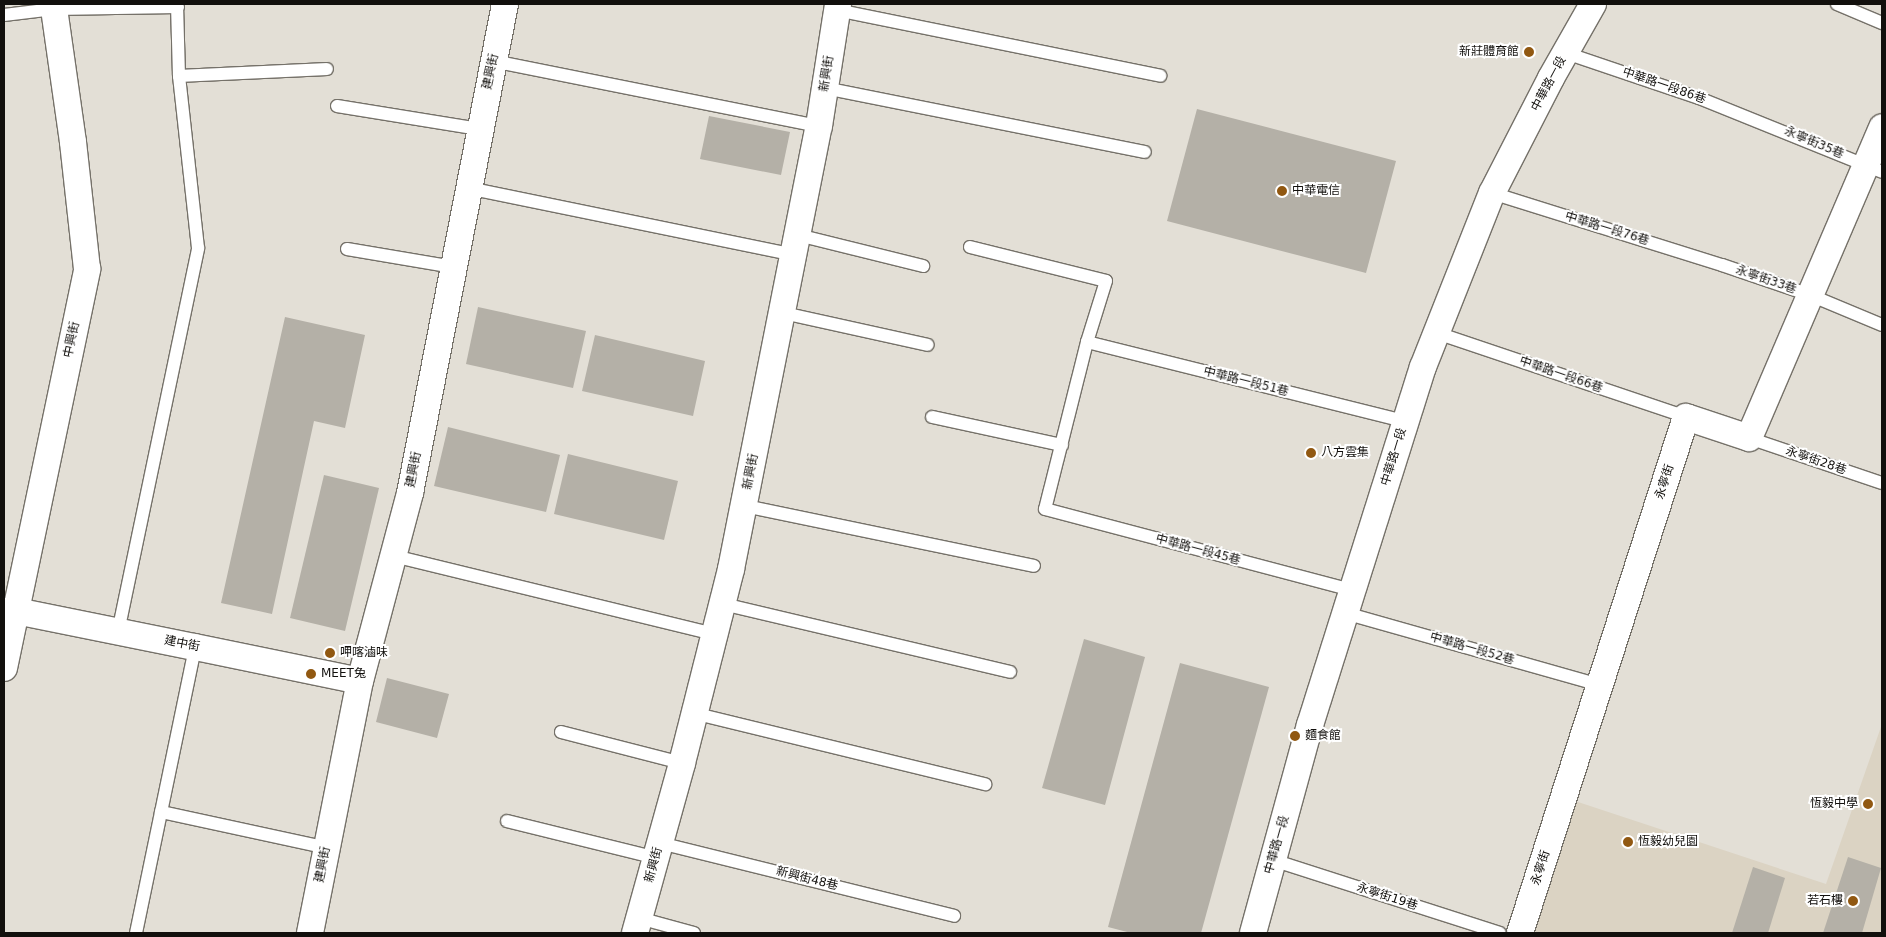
<!DOCTYPE html>
<html>
<head>
<meta charset="utf-8">
<style>
  body { margin:0 }
  #map { position:relative; width:1886px; height:937px; overflow:hidden; background:#e3dfd6; font-family:"DejaVu Sans","Noto Sans TC",sans-serif }
  div>[style] { position:absolute }
  .built>* { inset:0; background:#dbd3c3 }
  .building>* { inset:0; background:#b4b0a7 }
  .roads { filter:drop-shadow(1px 0 #757169) drop-shadow(-1px 0 #757169) drop-shadow(0 1px #757169) drop-shadow(0 -1px #757169) }
  .lane>* { height:12px; margin:-6px; padding:0 6px; transform-origin:6px; border-radius:6px; background:#fff }
  .street>* { height:26px; margin:-13px; padding:0 13px; transform-origin:13px; border-radius:13px; background:#fff }
  .dots>* { width:14px; height:14px; translate:-50% -50%; box-sizing:border-box; border:2px solid #fff; border-radius:50% }
  span { translate:-50% -50%; white-space:nowrap; text-align:center; line-height:1.15; -webkit-text-stroke:4px #fff; paint-order:stroke }
  .poi-label { font-size:12px; color:#12100d }
  .right { translate:-100% -50%; text-align:right }
  .left { translate:0 -50%; text-align:left }
  .street-label { font-size:12px; color:#12100d }
  .frame { position:absolute; inset:0; border:5px solid #12100d; pointer-events:none }
</style>
</head>
<body>
<div id="map">
  <div class="built">
    <i style="clip-path:polygon(1882px 724px,1882px 933px,1527px 933px,1572px 800px,1826px 884px)"></i>
  </div>
  <div class="building">
    <i style="clip-path:polygon(1197px 109px,1396px 161px,1366px 273px,1167px 221px)"></i>
    <i style="clip-path:polygon(709px 116px,790px 132px,781px 175px,700px 159px)"></i>
    <i style="clip-path:polygon(478px 307px,586px 331px,573px 388px,466px 364px)"></i>
    <i style="clip-path:polygon(285px 317px,365px 335px,345px 428px,314px 421px,272px 614px,221px 603px)"></i>
    <i style="clip-path:polygon(595px 335px,705px 361px,693px 416px,582px 391px)"></i>
    <i style="clip-path:polygon(448px 427px,560px 455px,546px 512px,434px 486px)"></i>
    <i style="clip-path:polygon(568px 454px,678px 481px,664px 540px,554px 514px)"></i>
    <i style="clip-path:polygon(324px 475px,379px 488px,345px 631px,290px 618px)"></i>
    <i style="clip-path:polygon(1084px 639px,1145px 657px,1105px 805px,1042px 788px)"></i>
    <i style="clip-path:polygon(1180px 663px,1269px 687px,1201px 933px,1131px 933px,1108px 927px)"></i>
    <i style="clip-path:polygon(387px 678px,449px 694px,437px 738px,376px 722px)"></i>
    <i style="clip-path:polygon(1848px 857px,1881px 868px,1862px 933px,1823px 933px)"></i>
    <i style="clip-path:polygon(1753px 867px,1785px 878px,1768px 933px,1732px 933px)"></i>
  </div>
  <div class="roads">
    <div class="lane">
      <i style="left:1837px;top:4px;width:49px;rotate:22.9deg"></i>
      <i style="left:837px;top:10px;width:330px;rotate:11.5deg"></i>
      <i style="left:4px;top:15px;width:50px;rotate:-6.8deg"></i>
      <i style="left:54px;top:9px;width:124px;rotate:-0.9deg"></i>
      <i style="left:1566px;top:53px;width:140px;rotate:18.7deg"></i>
      <i style="left:1699px;top:98px;width:197px;rotate:22deg"></i>
      <i style="left:493px;top:61px;width:332px;rotate:11.3deg"></i>
      <i style="left:179px;top:76px;width:148px;rotate:-2.7deg"></i>
      <i style="left:825px;top:88px;width:326px;rotate:11.3deg"></i>
      <i style="left:337px;top:106px;width:144px;rotate:9.2deg"></i>
      <i style="left:468px;top:188px;width:333px;rotate:11.6deg"></i>
      <i style="left:1492px;top:193px;width:241px;rotate:17.4deg"></i>
      <i style="left:1722px;top:265px;width:93px;rotate:18.8deg"></i>
      <i style="left:1810px;top:295px;width:78px;rotate:22.6deg"></i>
      <i style="left:798px;top:235px;width:129px;rotate:13.9deg"></i>
      <i style="left:970px;top:247px;width:140px;rotate:14deg"></i>
      <i style="left:1106px;top:281px;width:64px;rotate:107.3deg"></i>
      <i style="left:1087px;top:342px;width:172px;rotate:104.1deg"></i>
      <i style="left:1045px;top:509px;width:317px;rotate:14.8deg"></i>
      <i style="left:347px;top:249px;width:108px;rotate:9.6deg"></i>
      <i style="left:783px;top:313px;width:148px;rotate:12.4deg"></i>
      <i style="left:1437px;top:333px;width:263px;rotate:18.6deg"></i>
      <i style="left:1087px;top:342px;width:328px;rotate:14deg"></i>
      <i style="left:932px;top:417px;width:133px;rotate:12.2deg"></i>
      <i style="left:1749px;top:438px;width:140px;rotate:18.7deg"></i>
      <i style="left:745px;top:506px;width:295px;rotate:11.7deg"></i>
      <i style="left:394px;top:556px;width:329px;rotate:13.7deg"></i>
      <i style="left:723px;top:604px;width:295px;rotate:13.3deg"></i>
      <i style="left:1345px;top:613px;width:265px;rotate:15.8deg"></i>
      <i style="left:118px;top:632px;width:392px;rotate:-78.2deg"></i>
      <i style="left:198px;top:248px;width:173px;rotate:-96.3deg"></i>
      <i style="left:179px;top:76px;width:72px;rotate:-91.6deg"></i>
      <i style="left:693px;top:713px;width:301px;rotate:13.7deg"></i>
      <i style="left:561px;top:732px;width:125px;rotate:14.4deg"></i>
      <i style="left:161px;top:812px;width:170px;rotate:12.2deg"></i>
      <i style="left:507px;top:821px;width:154px;rotate:13.9deg"></i>
      <i style="left:660px;top:843px;width:303px;rotate:13.9deg"></i>
      <i style="left:1273px;top:860px;width:238px;rotate:17.8deg"></i>
      <i style="left:639px;top:918px;width:57px;rotate:15.3deg"></i>
      <i style="left:136px;top:933px;width:292px;rotate:-78.3deg"></i>
    </div>
    <div class="street">
      <i style="left:4px;top:611px;width:12px"></i>
      <i style="left:16px;top:611px;width:183px;rotate:11.4deg"></i>
      <i style="left:195px;top:647px;width:168px;rotate:11.6deg"></i>
      <i style="left:4px;top:668px;width:408px;rotate:-78.2deg"></i>
      <i style="left:87px;top:269px;width:128px;rotate:-96.3deg"></i>
      <i style="left:73px;top:142px;width:134px;rotate:-98.1deg"></i>
      <i style="left:310px;top:933px;width:257px;rotate:-78.8deg"></i>
      <i style="left:360px;top:681px;width:195px;rotate:-75.1deg"></i>
      <i style="left:410px;top:493px;width:498px;rotate:-79deg"></i>
      <i style="left:635px;top:933px;width:176px;rotate:-74.5deg"></i>
      <i style="left:682px;top:763px;width:200px;rotate:-75.8deg"></i>
      <i style="left:731px;top:569px;width:452px;rotate:-78.8deg"></i>
      <i style="left:819px;top:126px;width:123px;rotate:-81.1deg"></i>
      <i style="left:1253px;top:933px;width:216px;rotate:-74.7deg"></i>
      <i style="left:1310px;top:725px;width:375px;rotate:-72.5deg"></i>
      <i style="left:1423px;top:367px;width:187px;rotate:-68.4deg"></i>
      <i style="left:1492px;top:193px;width:129px;rotate:-62.8deg"></i>
      <i style="left:1551px;top:78px;width:85px;rotate:-60.4deg"></i>
      <i style="left:1520px;top:933px;width:542px;rotate:-72.17deg"></i>
      <i style="left:1686px;top:417px;width:66px;rotate:18.4deg"></i>
      <i style="left:1749px;top:438px;width:338px;rotate:-66.8deg"></i>
    </div>
  </div>
  <div class="dots">
    <i style="left:1529px;top:52px;background:#915811"></i>
    <i style="left:1282px;top:191px;background:#915811"></i>
    <i style="left:1311px;top:453px;background:#915811"></i>
    <i style="left:330px;top:653px;background:#915811"></i>
    <i style="left:311px;top:674px;background:#915811"></i>
    <i style="left:1295px;top:736px;background:#915811"></i>
    <i style="left:1868px;top:804px;background:#915811"></i>
    <i style="left:1628px;top:842px;background:#915811"></i>
    <i style="left:1853px;top:901px;background:#915811"></i>
  </div>
  <div class="poi-label">
    <span class="right" style="left:1519px;top:52px">新莊體育館</span>
    <span class="left" style="left:1292px;top:191px">中華電信</span>
    <span class="left" style="left:1321px;top:453px">八方雲集</span>
    <span class="left" style="left:340px;top:653px">呷喀滷味</span>
    <span class="left" style="left:321px;top:674px">MEET兔</span>
    <span class="left" style="left:1305px;top:736px">麵食館</span>
    <span class="right" style="left:1858px;top:804px">恆毅中學</span>
    <span class="left" style="left:1638px;top:842px">恆毅幼兒園</span>
    <span class="right" style="left:1843px;top:901px">若石樓</span>
  </div>
  <div class="street-label">
    <span style="left:491px;top:72px;rotate:-78deg">建興街</span>
    <span style="left:827px;top:74px;rotate:-81deg">新興街</span>
    <span style="left:1549px;top:84px;rotate:-62deg">中華路一段</span>
    <span style="left:1664px;top:86px;rotate:19deg">中華路一段86巷</span>
    <span style="left:1814px;top:143px;rotate:23deg">永寧街35巷</span>
    <span style="left:1607px;top:229px;rotate:17deg">中華路一段76巷</span>
    <span style="left:1766px;top:280px;rotate:19deg">永寧街33巷</span>
    <span style="left:72px;top:340px;rotate:-78deg">中興街</span>
    <span style="left:1561px;top:375px;rotate:19deg">中華路一段66巷</span>
    <span style="left:1246px;top:382px;rotate:14deg">中華路一段51巷</span>
    <span style="left:1394px;top:457px;rotate:-73deg">中華路一段</span>
    <span style="left:1816px;top:461px;rotate:19deg">永寧街28巷</span>
    <span style="left:414px;top:470px;rotate:-79deg">建興街</span>
    <span style="left:751px;top:472px;rotate:-79deg">新興街</span>
    <span style="left:1665px;top:482px;rotate:-72deg">永寧街</span>
    <span style="left:1198px;top:550px;rotate:15deg">中華路一段45巷</span>
    <span style="left:182px;top:644px;rotate:11deg">建中街</span>
    <span style="left:1472px;top:649px;rotate:16deg">中華路一段52巷</span>
    <span style="left:1277px;top:845px;rotate:-74deg">中華路一段</span>
    <span style="left:323px;top:865px;rotate:-79deg">建興街</span>
    <span style="left:654px;top:865px;rotate:-75deg">新興街</span>
    <span style="left:1541px;top:868px;rotate:-72deg">永寧街</span>
    <span style="left:807px;top:879px;rotate:14deg">新興街48巷</span>
    <span style="left:1387px;top:897px;rotate:18deg">永寧街19巷</span>
  </div>
  <div class="frame"></div>
</div>
</body>
</html>
